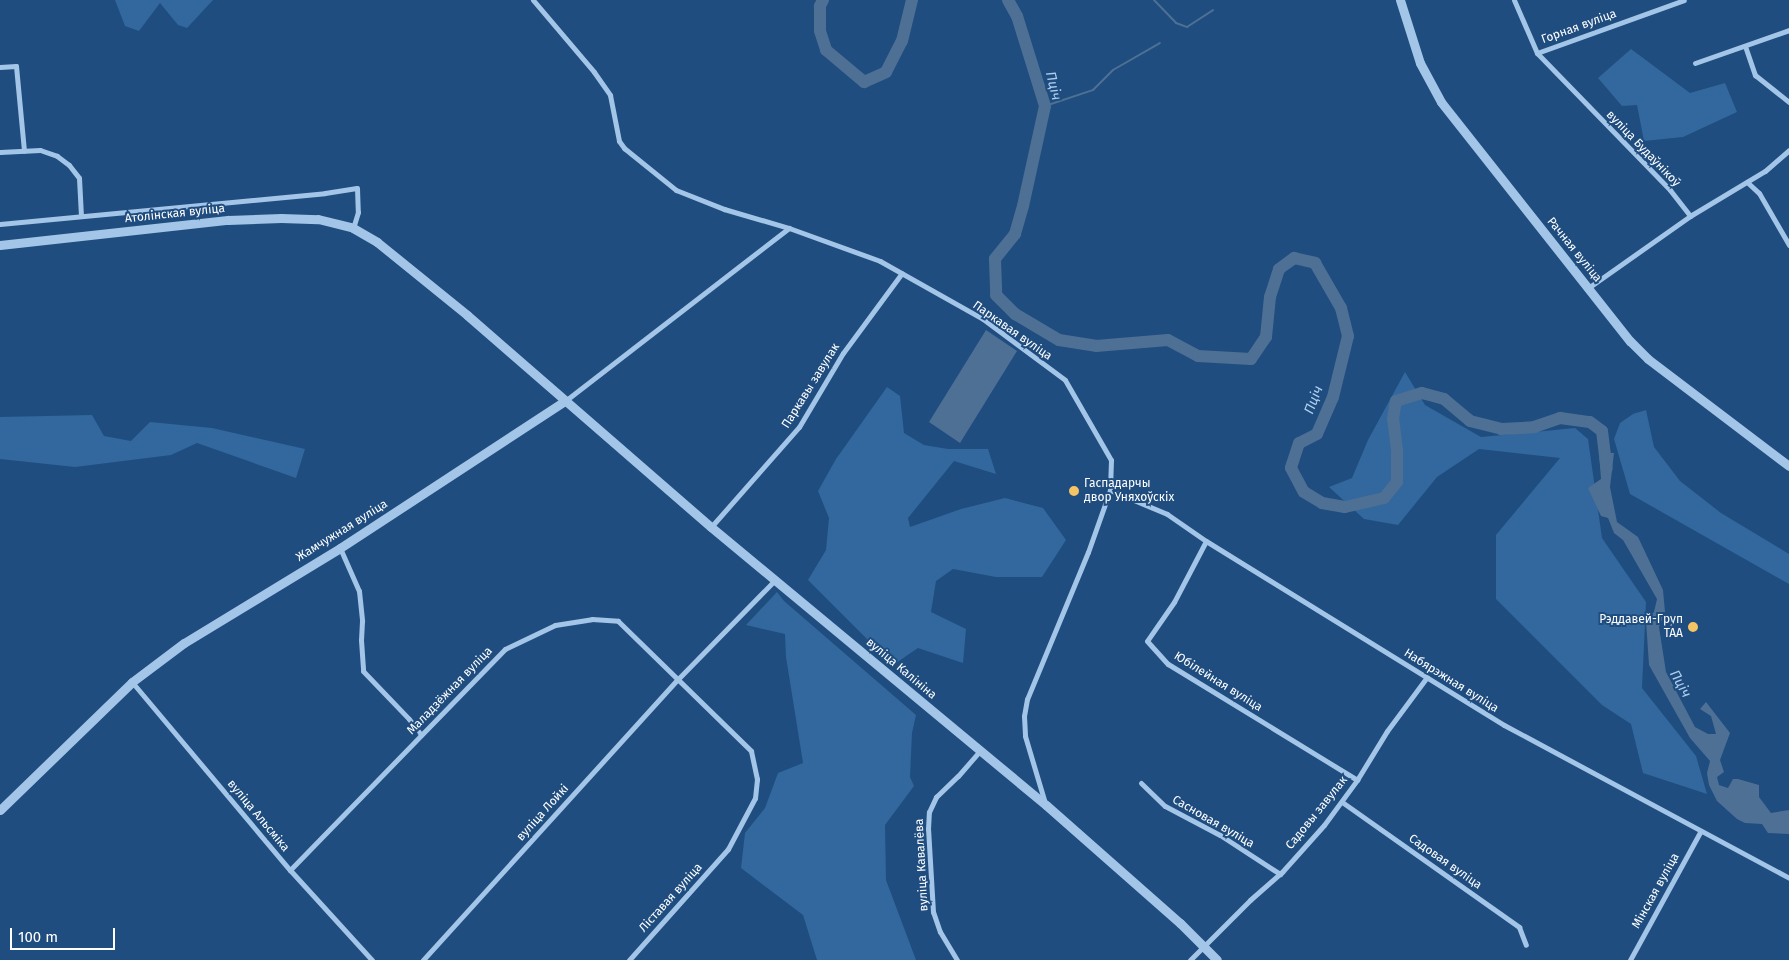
<!DOCTYPE html>
<html>
<head>
<meta charset="utf-8">
<style>
  body { margin:0 }
  #map { position:relative; width:1789px; height:960px; overflow:hidden; background:#1f4d7f; font-family:"Fira Sans",sans-serif }
  div>[style] { position:absolute }
  .green>* { inset:0; background:#32689d }
  .water>* { inset:0; background:#4e7094 }
  .stream>* { height:2px; margin:-1px; padding:0 1px; transform-origin:1px; border-radius:1px; background:#4e7094 }
  .river>* { height:12px; margin:-6px; padding:0 6px; transform-origin:6px; border-radius:6px; background:#4e7094 }
  .minor>* { height:5px; margin:-2.5px; padding:0 2.5px; transform-origin:2.5px; border-radius:2.5px; background:#a3c5e7 }
  .tertiary>* { height:9px; margin:-4.5px; padding:0 4.5px; transform-origin:4.5px; border-radius:4.5px; background:#a3c5e7 }
  .dots>* { width:14px; height:14px; translate:-50% -50%; box-sizing:border-box; border:2px solid #1f4d7f; border-radius:50% }
  span { translate:-50% -50%; white-space:nowrap; text-align:center; line-height:1.15; -webkit-text-stroke:4px #1f4d7f; paint-order:stroke }
  .street-label { font-size:12px; color:#fff }
  .poi-label { font-size:12px; color:#fff }
  .left { translate:0 -50%; text-align:left }
  .right { translate:-100% -50%; text-align:right }
  .water-label { font-size:14px; color:#afcfef; font-style:italic }
  .scale { position:absolute; left:10px; top:928px; width:105px; height:22px; box-sizing:border-box; border:2px solid #fff; border-top:0; padding-left:6px; font-size:15px; line-height:18px; white-space:nowrap; color:#fff; -webkit-text-stroke:4px #1f4d7f; paint-order:stroke }
</style>
</head>
<body>
<div id="map">
  <div class="green">
    <i style="clip-path:polygon(115px 0,213px 0,187px 28px,178px 25px,160px 3px,139px 31px,125px 26px)"></i>
    <i style="clip-path:polygon(1631px 49px,1690px 93px,1725px 83px,1737px 112px,1683px 137px,1644px 141px,1637px 105px,1622px 106px,1598px 78px)"></i>
    <i style="clip-path:polygon(1405px 372px,1425px 405px,1481px 437px,1575px 428px,1588px 439px,1602px 538px,1646px 602px,1642px 688px,1696px 756px,1707px 794px,1643px 773px,1631px 724px,1602px 705px,1496px 599px,1496px 535px,1560px 458px,1479px 449px,1437px 477px,1398px 525px,1364px 519px,1329px 487px,1352px 478px,1368px 440px)"></i>
    <i style="clip-path:polygon(887px 387px,900px 396px,904px 433px,924px 445px,948px 449px,988px 449px,996px 474px,954px 461px,908px 518px,910px 527px,961px 509px,1005px 498px,1043px 508px,1066px 540px,1042px 577px,996px 577px,953px 569px,936px 581px,931px 612px,966px 629px,963px 663px,918px 648px,893px 665px,808px 580px,826px 550px,829px 518px,818px 491px,836px 459px)"></i>
    <i style="clip-path:polygon(1646px 410px,1654px 447px,1680px 481px,1721px 513px,1789px 554px,1789px 584px,1630px 494px,1614px 439px,1620px 423px,1633px 414px)"></i>
    <i style="clip-path:polygon(92px 415px,104px 436px,131px 441px,150px 422px,212px 428px,305px 449px,296px 478px,197px 443px,171px 455px,75px 467px,0 459px,0 417px)"></i>
    <i style="clip-path:polygon(777px 592px,784px 601px,916px 715px,912px 733px,910px 777px,914px 786px,885px 825px,886px 880px,916px 960px,817px 960px,803px 915px,741px 868px,745px 833px,765px 808px,778px 773px,803px 763px,786px 657px,785px 634px,746px 625px)"></i>
  </div>
  <div class="water">
    <i style="clip-path:polygon(986px 330px,1017px 351px,960px 443px,929px 422px)"></i>
    <i style="clip-path:polygon(1599px 453px,1614px 453px,1610px 487px,1617px 522px,1638px 537px,1663px 590px,1665px 612px,1659px 627px,1666px 672px,1695px 727px,1708px 734px,1716px 734px,1711px 716px,1700px 709px,1706px 702px,1730px 733px,1720px 760px,1724px 772px,1717px 777px,1719px 785px,1728px 788px,1733px 779px,1738px 779px,1759px 785px,1759px 797px,1771px 813px,1789px 810px,1789px 834px,1768px 833px,1762px 824px,1745px 823px,1737px 819px,1717px 801px,1709px 785px,1707px 773px,1710px 761px,1690px 738px,1649px 665px,1646px 621px,1654px 612px,1657px 599px,1623px 540px,1614px 533px,1608px 518px,1601px 516px,1588px 488px,1601px 479px)"></i>
  </div>
  <div class="stream">
    <i style="left:1154px;top:0;width:32px;rotate:46deg"></i>
    <i style="left:1176px;top:23px;width:12px;rotate:20deg"></i>
    <i style="left:1187px;top:27px;width:31px;rotate:-33deg"></i>
    <i style="left:1045px;top:106px;width:51px;rotate:-18.4deg"></i>
    <i style="left:1093px;top:90px;width:28px;rotate:-45deg"></i>
    <i style="left:1113px;top:70px;width:54px;rotate:-29.9deg"></i>
  </div>
  <div class="river">
    <i style="left:823px;top:0;width:7px;rotate:117deg"></i>
    <i style="left:820px;top:6px;width:25px;rotate:90deg"></i>
    <i style="left:820px;top:31px;width:20px;rotate:72deg"></i>
    <i style="left:826px;top:50px;width:50px;rotate:40.1deg"></i>
    <i style="left:864px;top:82px;width:24px;rotate:-24deg"></i>
    <i style="left:886px;top:72px;width:35px;rotate:-63deg"></i>
    <i style="left:902px;top:41px;width:42px;rotate:-76.3deg"></i>
    <i style="left:1008px;top:0;width:18px;rotate:61deg"></i>
    <i style="left:1017px;top:16px;width:94px;rotate:72.7deg"></i>
    <i style="left:1045px;top:106px;width:102px;rotate:102.4deg"></i>
    <i style="left:1023px;top:206px;width:29px;rotate:106deg"></i>
    <i style="left:1015px;top:234px;width:32px;rotate:129deg"></i>
    <i style="left:995px;top:259px;width:36px;rotate:88deg"></i>
    <i style="left:996px;top:295px;width:27px;rotate:45deg"></i>
    <i style="left:1015px;top:314px;width:51px;rotate:30.6deg"></i>
    <i style="left:1059px;top:340px;width:37px;rotate:9deg"></i>
    <i style="left:1096px;top:346px;width:72px;rotate:-4.8deg"></i>
    <i style="left:1168px;top:340px;width:34px;rotate:28deg"></i>
    <i style="left:1198px;top:356px;width:53px;rotate:3.2deg"></i>
    <i style="left:1251px;top:359px;width:27px;rotate:-56deg"></i>
    <i style="left:1266px;top:337px;width:40px;rotate:-84.3deg"></i>
    <i style="left:1270px;top:297px;width:29px;rotate:-72deg"></i>
    <i style="left:1279px;top:269px;width:19px;rotate:-36deg"></i>
    <i style="left:1294px;top:258px;width:22px;rotate:13deg"></i>
    <i style="left:1315px;top:263px;width:52px;rotate:60deg"></i>
    <i style="left:1341px;top:308px;width:29px;rotate:76deg"></i>
    <i style="left:1348px;top:336px;width:63px;rotate:103.8deg"></i>
    <i style="left:1333px;top:397px;width:40px;rotate:113.4deg"></i>
    <i style="left:1317px;top:434px;width:20px;rotate:153deg"></i>
    <i style="left:1299px;top:443px;width:26px;rotate:108deg"></i>
    <i style="left:1291px;top:468px;width:27px;rotate:62deg"></i>
    <i style="left:1304px;top:492px;width:21px;rotate:31deg"></i>
    <i style="left:1322px;top:503px;width:23px;rotate:10deg"></i>
    <i style="left:1345px;top:507px;width:40px;rotate:-13deg"></i>
    <i style="left:1384px;top:498px;width:21px;rotate:-51deg"></i>
    <i style="left:1397px;top:482px;width:32px;rotate:-90deg"></i>
    <i style="left:1397px;top:450px;width:31px;rotate:-97deg"></i>
    <i style="left:1393px;top:419px;width:18px;rotate:-81deg"></i>
    <i style="left:1396px;top:401px;width:27px;rotate:-17deg"></i>
    <i style="left:1422px;top:393px;width:23px;rotate:15deg"></i>
    <i style="left:1444px;top:399px;width:34px;rotate:40deg"></i>
    <i style="left:1470px;top:421px;width:32px;rotate:14deg"></i>
    <i style="left:1501px;top:429px;width:33px;rotate:-3deg"></i>
    <i style="left:1534px;top:427px;width:28px;rotate:-19deg"></i>
    <i style="left:1560px;top:418px;width:30px;rotate:8deg"></i>
    <i style="left:1590px;top:422px;width:15px;rotate:37deg"></i>
    <i style="left:1602px;top:431px;width:38px;rotate:83deg"></i>
  </div>
  <div class="minor">
    <i style="left:533px;top:0;width:94px;rotate:49.7deg"></i>
    <i style="left:594px;top:72px;width:28px;rotate:55deg"></i>
    <i style="left:610px;top:95px;width:47px;rotate:78.9deg"></i>
    <i style="left:619px;top:141px;width:9px;rotate:54deg"></i>
    <i style="left:624px;top:148px;width:67px;rotate:38.9deg"></i>
    <i style="left:676px;top:190px;width:52px;rotate:21.6deg"></i>
    <i style="left:724px;top:209px;width:68px;rotate:16.3deg"></i>
    <i style="left:789px;top:228px;width:97px;rotate:19.9deg"></i>
    <i style="left:880px;top:261px;width:118px;rotate:29.4deg"></i>
    <i style="left:983px;top:319px;width:102px;rotate:36.6deg"></i>
    <i style="left:1065px;top:380px;width:92px;rotate:60.1deg"></i>
    <i style="left:1111px;top:460px;width:30px;rotate:92deg"></i>
    <i style="left:1110px;top:490px;width:66px;rotate:109.5deg"></i>
    <i style="left:1088px;top:552px;width:159px;rotate:112.5deg"></i>
    <i style="left:1027px;top:699px;width:17px;rotate:100deg"></i>
    <i style="left:1024px;top:716px;width:20px;rotate:87deg"></i>
    <i style="left:1025px;top:736px;width:70px;rotate:73.4deg"></i>
    <i style="left:1514px;top:0;width:58px;rotate:66.5deg"></i>
    <i style="left:1537px;top:53px;width:191px;rotate:45.8deg"></i>
    <i style="left:1670px;top:190px;width:33px;rotate:52deg"></i>
    <i style="left:1690px;top:216px;width:87px;rotate:-31deg"></i>
    <i style="left:1765px;top:171px;width:32px;rotate:-41deg"></i>
    <i style="left:1745px;top:46px;width:31px;rotate:71deg"></i>
    <i style="left:1755px;top:75px;width:43px;rotate:38.5deg"></i>
    <i style="left:1537px;top:53px;width:156px;rotate:-19.8deg"></i>
    <i style="left:1695px;top:63px;width:100px;rotate:-19.3deg"></i>
    <i style="left:0;top:67px;width:16px;rotate:-4deg"></i>
    <i style="left:16px;top:66px;width:85px;rotate:84.6deg"></i>
    <i style="left:0;top:152px;width:40px;rotate:-2.9deg"></i>
    <i style="left:40px;top:150px;width:18px;rotate:19deg"></i>
    <i style="left:57px;top:156px;width:15px;rotate:37deg"></i>
    <i style="left:69px;top:165px;width:16px;rotate:52deg"></i>
    <i style="left:79px;top:178px;width:38px;rotate:87deg"></i>
    <i style="left:1747px;top:182px;width:16px;rotate:43deg"></i>
    <i style="left:1759px;top:193px;width:60px;rotate:60deg"></i>
    <i style="left:0;top:224px;width:326px;rotate:-5.4deg"></i>
    <i style="left:325px;top:193px;width:32px;rotate:-9deg"></i>
    <i style="left:357px;top:188px;width:24px;rotate:88deg"></i>
    <i style="left:358px;top:212px;width:17px;rotate:107deg"></i>
    <i style="left:1588px;top:288px;width:125px;rotate:-35.2deg"></i>
    <i style="left:565px;top:401px;width:283px;rotate:-37.7deg"></i>
    <i style="left:1110px;top:490px;width:62px;rotate:22.8deg"></i>
    <i style="left:1167px;top:514px;width:47px;rotate:34.7deg"></i>
    <i style="left:1206px;top:541px;width:350px;rotate:31.7deg"></i>
    <i style="left:1504px;top:725px;width:323px;rotate:28.2deg"></i>
    <i style="left:711px;top:527px;width:133px;rotate:-48.7deg"></i>
    <i style="left:799px;top:427px;width:86px;rotate:-59.3deg"></i>
    <i style="left:843px;top:353px;width:99px;rotate:-53.6deg"></i>
    <i style="left:1206px;top:541px;width:69px;rotate:117.7deg"></i>
    <i style="left:1174px;top:602px;width:47px;rotate:124.7deg"></i>
    <i style="left:1147px;top:641px;width:31px;rotate:48deg"></i>
    <i style="left:1168px;top:664px;width:222px;rotate:31.5deg"></i>
    <i style="left:340px;top:548px;width:47px;rotate:66.2deg"></i>
    <i style="left:359px;top:591px;width:30px;rotate:84deg"></i>
    <i style="left:362px;top:621px;width:19px;rotate:93deg"></i>
    <i style="left:361px;top:640px;width:31px;rotate:86deg"></i>
    <i style="left:363px;top:671px;width:66px;rotate:46.2deg"></i>
    <i style="left:409px;top:719px;width:20px;rotate:53deg"></i>
    <i style="left:132px;top:682px;width:246px;rotate:50deg"></i>
    <i style="left:290px;top:870px;width:122px;rotate:47.7deg"></i>
    <i style="left:1141px;top:783px;width:33px;rotate:44deg"></i>
    <i style="left:1165px;top:806px;width:62px;rotate:27.8deg"></i>
    <i style="left:1220px;top:835px;width:72px;rotate:33deg"></i>
    <i style="left:1342px;top:802px;width:217px;rotate:35.2deg"></i>
    <i style="left:1519px;top:927px;width:19px;rotate:69deg"></i>
    <i style="left:290px;top:870px;width:308px;rotate:-45.8deg"></i>
    <i style="left:505px;top:649px;width:55px;rotate:-25.6deg"></i>
    <i style="left:555px;top:625px;width:37px;rotate:-9deg"></i>
    <i style="left:592px;top:619px;width:26px;rotate:4deg"></i>
    <i style="left:618px;top:621px;width:186px;rotate:44.3deg"></i>
    <i style="left:751px;top:751px;width:29px;rotate:78deg"></i>
    <i style="left:757px;top:779px;width:19px;rotate:96deg"></i>
    <i style="left:755px;top:798px;width:58px;rotate:117.9deg"></i>
    <i style="left:728px;top:849px;width:149px;rotate:131.7deg"></i>
    <i style="left:423px;top:960px;width:379px;rotate:-47.8deg"></i>
    <i style="left:678px;top:679px;width:140px;rotate:-45.6deg"></i>
    <i style="left:957px;top:960px;width:33px;rotate:-121deg"></i>
    <i style="left:940px;top:932px;width:21px;rotate:-109deg"></i>
    <i style="left:933px;top:912px;width:83px;rotate:-93.4deg"></i>
    <i style="left:928px;top:829px;width:17px;rotate:-87deg"></i>
    <i style="left:929px;top:812px;width:17px;rotate:-65deg"></i>
    <i style="left:936px;top:797px;width:30px;rotate:-44deg"></i>
    <i style="left:958px;top:776px;width:32px;rotate:-49deg"></i>
    <i style="left:1190px;top:960px;width:85px;rotate:-45deg"></i>
    <i style="left:1250px;top:900px;width:43px;rotate:-41.2deg"></i>
    <i style="left:1282px;top:872px;width:63px;rotate:-48.2deg"></i>
    <i style="left:1324px;top:825px;width:56px;rotate:-53.7deg"></i>
    <i style="left:1357px;top:780px;width:57px;rotate:-58.5deg"></i>
    <i style="left:1387px;top:731px;width:67px;rotate:-53.5deg"></i>
    <i style="left:1630px;top:960px;width:146px;rotate:-61.3deg"></i>
  </div>
  <div class="tertiary">
    <i style="left:1400px;top:0;width:66px;rotate:72.4deg"></i>
    <i style="left:1420px;top:63px;width:44px;rotate:61.7deg"></i>
    <i style="left:1441px;top:102px;width:305px;rotate:51.7deg"></i>
    <i style="left:1630px;top:341px;width:25px;rotate:45deg"></i>
    <i style="left:1648px;top:359px;width:177px;rotate:37.2deg"></i>
    <i style="left:0;top:245px;width:229px;rotate:-6.3deg"></i>
    <i style="left:228px;top:220px;width:53px;rotate:-2.2deg"></i>
    <i style="left:281px;top:218px;width:37px;rotate:2deg"></i>
    <i style="left:318px;top:219px;width:36px;rotate:14deg"></i>
    <i style="left:353px;top:228px;width:28px;rotate:30deg"></i>
    <i style="left:377px;top:242px;width:116px;rotate:39deg"></i>
    <i style="left:467px;top:315px;width:323px;rotate:41deg"></i>
    <i style="left:711px;top:527px;width:435px;rotate:39.7deg"></i>
    <i style="left:1046px;top:805px;width:179px;rotate:41.4deg"></i>
    <i style="left:1180px;top:923px;width:52px;rotate:45deg"></i>
    <i style="left:0;top:810px;width:184px;rotate:-44.1deg"></i>
    <i style="left:132px;top:682px;width:65px;rotate:-36.9deg"></i>
    <i style="left:184px;top:643px;width:183px;rotate:-31.3deg"></i>
    <i style="left:340px;top:548px;width:269px;rotate:-33.2deg"></i>
  </div>
  <div class="dots">
    <i style="left:1074px;top:491px;background:#f5c464"></i>
    <i style="left:1693px;top:627px;background:#f5c464"></i>
  </div>
  <div class="street-label">
    <span style="left:1579px;top:27px;rotate:-20deg">Горная вуліца</span>
    <span style="left:1643px;top:149px;rotate:46deg">вуліца Будаўнікоў</span>
    <span style="left:175px;top:214px;rotate:-6deg">Атолінская вуліца</span>
    <span style="left:1574px;top:250px;rotate:51deg">Рачная вуліца</span>
    <span style="left:1012px;top:331px;rotate:35deg">Паркавая вуліца</span>
    <span style="left:811px;top:386px;rotate:-58deg">Паркавы завулак</span>
    <span style="left:342px;top:531px;rotate:-32deg">Жамчужная вуліца</span>
    <span style="left:901px;top:669px;rotate:40deg">вуліца Калініна</span>
    <span style="left:1451px;top:681px;rotate:32deg">Набярэжная вуліца</span>
    <span style="left:1218px;top:682px;rotate:32deg">Юбілейная вуліца</span>
    <span style="left:450px;top:691px;rotate:-46deg">Маладзёжная вуліца</span>
    <span style="left:543px;top:813px;rotate:-48deg">вуліца Лойкі</span>
    <span style="left:1317px;top:813px;rotate:-51deg">Садовы завулак</span>
    <span style="left:258px;top:816px;rotate:50deg">вуліца Альсміка</span>
    <span style="left:1213px;top:822px;rotate:30deg">Сасновая вуліца</span>
    <span style="left:1445px;top:862px;rotate:35deg">Садовая вуліца</span>
    <span style="left:922px;top:865px;rotate:-93deg">вуліца Кавалёва</span>
    <span style="left:1656px;top:891px;rotate:-61deg">Мінская вуліца</span>
    <span style="left:671px;top:898px;rotate:-48deg">Ліставая вуліца</span>
  </div>
  <div class="poi-label">
    <span class="left" style="left:1084px;top:491px">Гаспадарчы<br>двор Уняхоўскіх</span>
    <span class="right" style="left:1683px;top:627px">Рэддавей-Груп<br>ТАА</span>
  </div>
  <div class="water-label">
    <span style="left:1053px;top:86px;rotate:76deg">Пціч</span>
    <span style="left:1314px;top:400px;rotate:-69deg">Пціч</span>
    <span style="left:1680px;top:684px;rotate:61deg">Пціч</span>
  </div>
  <div class="scale">100 m</div>
</div>
</body>
</html>
